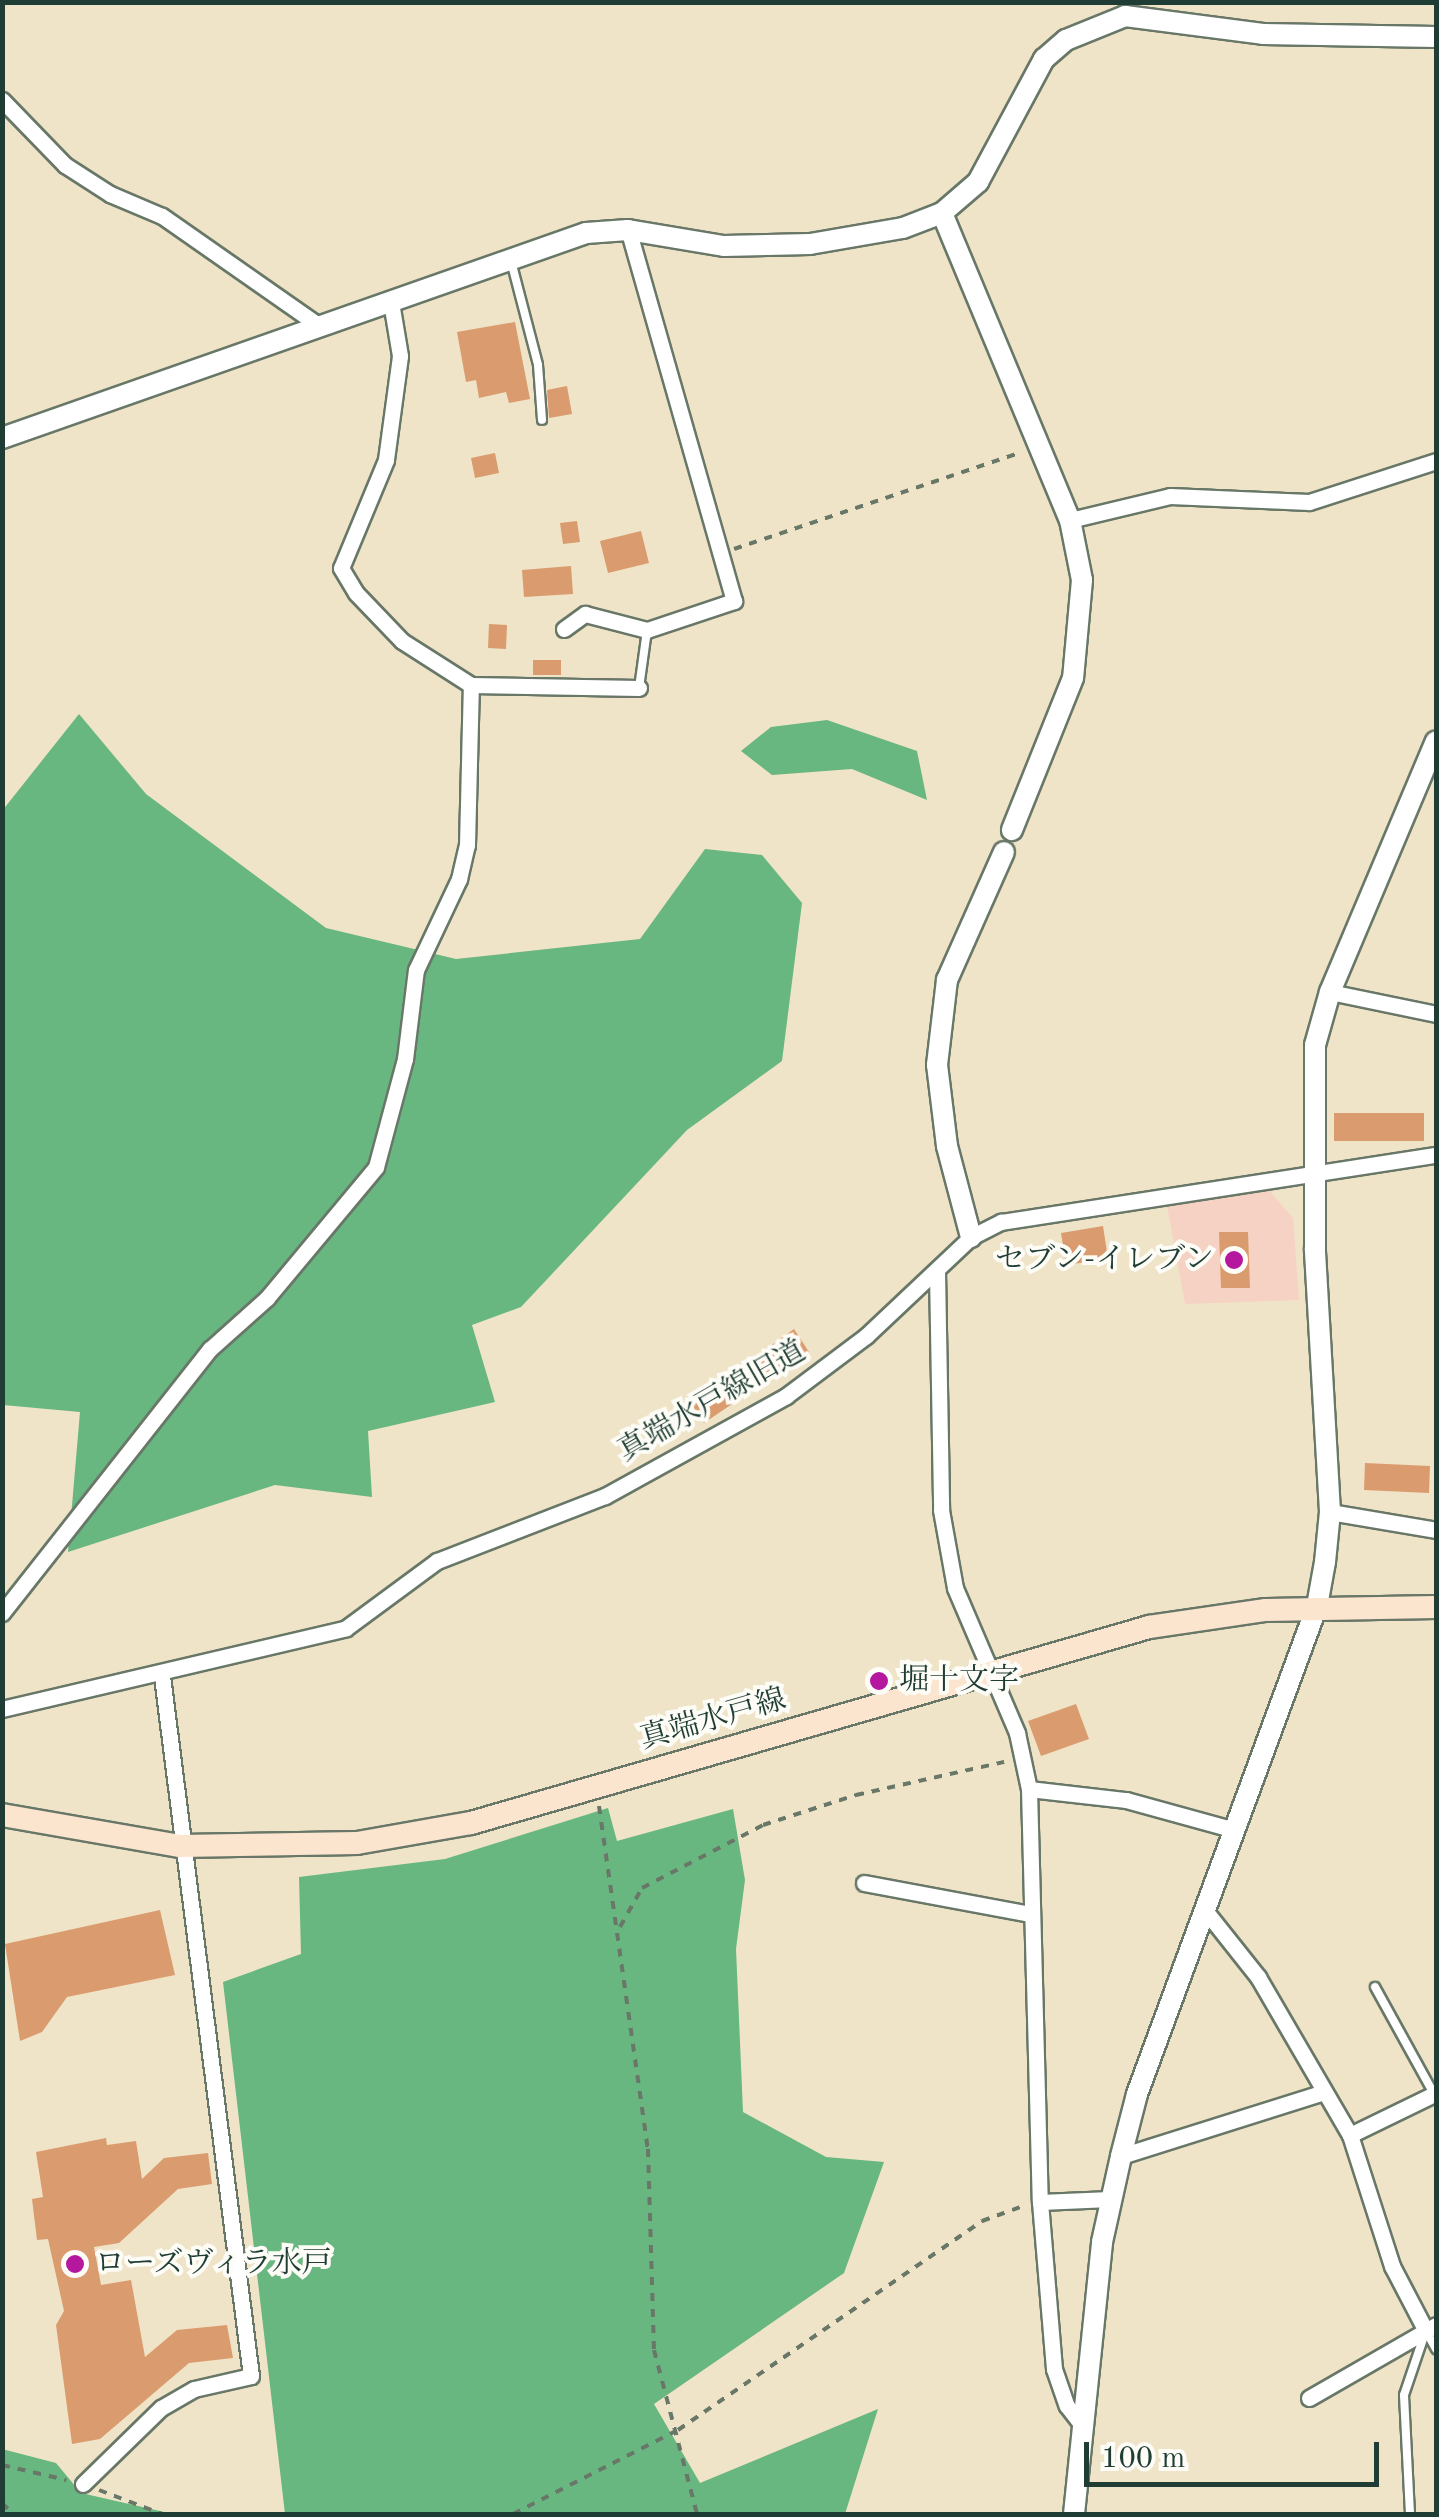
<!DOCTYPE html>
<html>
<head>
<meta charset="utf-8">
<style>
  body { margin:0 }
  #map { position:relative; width:1439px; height:2517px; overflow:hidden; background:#efe4c7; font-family:"Old Standard TT","Noto Serif JP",serif }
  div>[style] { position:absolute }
  .built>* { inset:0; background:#f6d2c4 }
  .forest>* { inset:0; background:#68b680 }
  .building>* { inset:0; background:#da9c6e }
  .path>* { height:4px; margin-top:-2px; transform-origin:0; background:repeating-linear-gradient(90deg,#687767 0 8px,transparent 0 16px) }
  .roads { filter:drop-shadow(2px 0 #687767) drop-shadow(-2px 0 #687767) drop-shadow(0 2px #687767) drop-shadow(0 -2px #687767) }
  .service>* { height:8px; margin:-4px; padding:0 4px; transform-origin:4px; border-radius:4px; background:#fff }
  .minor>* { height:15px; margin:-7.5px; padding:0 7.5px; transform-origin:7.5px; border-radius:7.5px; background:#fff }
  .tertiary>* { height:20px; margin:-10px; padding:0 10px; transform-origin:10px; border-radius:10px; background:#fff }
  .secondary>* { height:22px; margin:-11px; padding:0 11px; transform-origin:11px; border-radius:11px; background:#fce5cf }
  .dots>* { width:28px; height:28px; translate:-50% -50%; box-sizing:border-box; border:5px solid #fdfcf7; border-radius:50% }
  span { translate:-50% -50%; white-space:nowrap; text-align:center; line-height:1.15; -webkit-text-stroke:8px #fdfcf7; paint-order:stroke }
  .poi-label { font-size:30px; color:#1f3d34 }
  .right { translate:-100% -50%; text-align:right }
  .left { translate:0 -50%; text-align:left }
  .street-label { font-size:30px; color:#1f3d34 }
  .frame { position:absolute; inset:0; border:5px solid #1f3d34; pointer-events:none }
  .scale { position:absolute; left:1084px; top:2442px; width:295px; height:45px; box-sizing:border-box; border:5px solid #1f3d34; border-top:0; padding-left:12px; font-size:30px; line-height:35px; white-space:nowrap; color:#1f3d34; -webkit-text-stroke:8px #fdfcf7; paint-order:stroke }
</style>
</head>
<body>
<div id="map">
  <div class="built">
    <i style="clip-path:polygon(1266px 1187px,1293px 1218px,1299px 1300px,1185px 1304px,1166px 1200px)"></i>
  </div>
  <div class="forest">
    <i style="clip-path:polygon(79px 714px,146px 794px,326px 928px,456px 959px,640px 939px,705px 849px,762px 855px,802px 903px,782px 1061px,687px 1130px,521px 1307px,472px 1325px,495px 1402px,368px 1431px,372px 1497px,275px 1485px,68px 1552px,80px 1412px,3px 1405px,2px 811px)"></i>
    <i style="clip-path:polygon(827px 720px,917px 751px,927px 800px,852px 769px,772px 775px,741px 751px,771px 727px)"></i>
    <i style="clip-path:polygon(608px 1808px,617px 1841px,733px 1809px,745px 1880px,736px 1949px,743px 2112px,826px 2157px,884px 2162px,844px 2273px,654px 2404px,700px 2483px,878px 2409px,845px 2514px,285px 2514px,223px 1982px,301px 1954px,299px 1877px,445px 1859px)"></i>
    <i style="clip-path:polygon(2px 2449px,56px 2463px,81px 2493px,173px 2514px,3px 2514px)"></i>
  </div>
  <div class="building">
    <i style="clip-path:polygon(515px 322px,530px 399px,509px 403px,506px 392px,479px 398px,476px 380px,466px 382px,457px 332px)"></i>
    <i style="clip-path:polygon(567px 386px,572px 414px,549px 418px,547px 390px)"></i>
    <i style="clip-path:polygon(495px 453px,499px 473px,475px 478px,471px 458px)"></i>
    <i style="clip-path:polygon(577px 521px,580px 542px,563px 544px,560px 523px)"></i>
    <i style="clip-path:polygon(641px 531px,649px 563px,608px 573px,600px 541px)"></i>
    <i style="clip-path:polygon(571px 566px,573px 594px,524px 597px,522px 570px)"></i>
    <i style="clip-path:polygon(489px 624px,507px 625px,506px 649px,488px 648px)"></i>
    <i style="clip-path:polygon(533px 660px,561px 660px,561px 675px,533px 675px)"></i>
    <i style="clip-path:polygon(1334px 1113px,1424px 1113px,1424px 1141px,1334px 1141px)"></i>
    <i style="clip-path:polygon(1103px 1226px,1108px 1259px,1066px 1265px,1061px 1233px)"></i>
    <i style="clip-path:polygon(1219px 1232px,1248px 1232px,1250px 1288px,1221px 1288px)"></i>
    <i style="clip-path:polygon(794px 1329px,809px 1352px,704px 1423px,691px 1403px)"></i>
    <i style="clip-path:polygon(1365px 1463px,1430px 1466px,1429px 1493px,1364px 1490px)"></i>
    <i style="clip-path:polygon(1076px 1704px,1089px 1739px,1041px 1756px,1028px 1721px)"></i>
    <i style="clip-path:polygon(160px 1910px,175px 1975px,67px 1997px,42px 2032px,20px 2041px,5px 1944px)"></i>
    <i style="clip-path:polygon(106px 2138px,107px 2145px,136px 2141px,142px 2179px,164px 2158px,208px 2153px,212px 2184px,178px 2189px,119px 2243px,94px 2247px,101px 2285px,131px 2280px,145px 2357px,177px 2330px,227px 2325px,233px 2358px,189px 2363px,100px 2439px,72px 2444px,56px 2325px,64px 2311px,48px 2239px,37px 2240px,32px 2199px,43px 2197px,36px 2152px)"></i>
  </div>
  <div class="path">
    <i style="left:734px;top:549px;width:301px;rotate:-18.6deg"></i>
    <i style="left:599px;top:1806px;width:346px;rotate:81.9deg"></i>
    <i style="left:648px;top:2149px;width:201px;rotate:88.3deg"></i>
    <i style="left:654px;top:2350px;width:170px;rotate:75.3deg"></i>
    <i style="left:620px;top:1927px;width:45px;rotate:-60.6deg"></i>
    <i style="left:642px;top:1888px;width:136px;rotate:-27.5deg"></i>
    <i style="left:763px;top:1825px;width:98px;rotate:-17.9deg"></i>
    <i style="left:856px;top:1795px;width:152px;rotate:-12.6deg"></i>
    <i style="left:2px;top:2465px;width:66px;rotate:13.2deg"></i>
    <i style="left:99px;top:2490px;width:67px;rotate:20.9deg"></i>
    <i style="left:2px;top:2503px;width:16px;rotate:45deg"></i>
    <i style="left:513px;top:2514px;width:185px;rotate:-27deg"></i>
    <i style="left:678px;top:2430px;width:369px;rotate:-34.5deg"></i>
    <i style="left:982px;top:2221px;width:47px;rotate:-20deg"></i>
  </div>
  <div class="roads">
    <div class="service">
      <i style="left:511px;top:261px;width:107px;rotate:75.4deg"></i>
      <i style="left:538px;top:365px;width:55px;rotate:85.8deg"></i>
      <i style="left:639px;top:688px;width:59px;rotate:-82.1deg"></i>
      <i style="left:1375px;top:1987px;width:122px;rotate:61.1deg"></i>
      <i style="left:1426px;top:2331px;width:21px;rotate:61deg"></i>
      <i style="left:1410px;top:2514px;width:119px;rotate:-92.9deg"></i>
      <i style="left:1404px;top:2395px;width:65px;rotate:-71.3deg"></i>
    </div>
    <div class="minor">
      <i style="left:2px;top:100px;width:91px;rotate:45.9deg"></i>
      <i style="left:65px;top:165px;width:54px;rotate:32.8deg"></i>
      <i style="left:110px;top:194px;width:56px;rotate:22.9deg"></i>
      <i style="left:162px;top:216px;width:194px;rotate:34.9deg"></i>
      <i style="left:391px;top:302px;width:55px;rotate:80.5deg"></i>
      <i style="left:400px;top:356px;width:105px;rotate:97.7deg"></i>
      <i style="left:386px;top:460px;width:117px;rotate:112.6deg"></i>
      <i style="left:341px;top:568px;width:29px;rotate:59deg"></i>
      <i style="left:356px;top:593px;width:66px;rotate:46.2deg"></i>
      <i style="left:402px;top:641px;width:82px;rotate:32.5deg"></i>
      <i style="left:471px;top:685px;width:168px;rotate:1deg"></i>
      <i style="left:1070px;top:520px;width:103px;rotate:-13.5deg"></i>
      <i style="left:1170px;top:496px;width:139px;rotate:2.5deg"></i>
      <i style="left:1309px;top:502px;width:133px;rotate:-17.9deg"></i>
      <i style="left:564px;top:629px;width:26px;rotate:-36deg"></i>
      <i style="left:585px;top:614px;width:64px;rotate:14.5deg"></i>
      <i style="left:647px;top:630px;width:92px;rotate:-18.4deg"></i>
      <i style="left:734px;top:601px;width:386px;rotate:-105.9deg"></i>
      <i style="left:1330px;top:992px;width:108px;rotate:11.7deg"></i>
      <i style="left:937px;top:1271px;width:239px;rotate:89deg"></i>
      <i style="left:941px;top:1510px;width:79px;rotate:79.8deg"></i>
      <i style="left:955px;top:1588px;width:158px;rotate:66.8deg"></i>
      <i style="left:1017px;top:1733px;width:57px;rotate:77.9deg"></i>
      <i style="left:1029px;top:1789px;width:413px;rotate:88.5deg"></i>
      <i style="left:1040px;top:2202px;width:168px;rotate:85.2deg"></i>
      <i style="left:1054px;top:2369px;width:39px;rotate:71deg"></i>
      <i style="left:1067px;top:2406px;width:23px;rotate:52deg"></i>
      <i style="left:1330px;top:1512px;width:108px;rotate:9.6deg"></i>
      <i style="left:2px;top:1613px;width:336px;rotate:-51.8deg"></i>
      <i style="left:210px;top:1349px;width:76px;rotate:-41.8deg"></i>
      <i style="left:267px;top:1298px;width:170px;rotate:-50.2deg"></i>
      <i style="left:376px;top:1167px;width:112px;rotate:-75deg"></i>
      <i style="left:405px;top:1059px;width:90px;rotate:-83deg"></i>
      <i style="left:416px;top:970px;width:101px;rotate:-64.7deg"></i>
      <i style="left:459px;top:879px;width:35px;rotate:-77deg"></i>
      <i style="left:467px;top:845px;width:160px;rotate:-88.6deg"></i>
      <i style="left:2px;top:1709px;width:353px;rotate:-13.2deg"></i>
      <i style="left:346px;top:1628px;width:113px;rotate:-36.4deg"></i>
      <i style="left:437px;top:1561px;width:180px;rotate:-21.2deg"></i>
      <i style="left:605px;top:1496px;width:207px;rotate:-28.9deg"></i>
      <i style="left:786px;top:1396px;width:100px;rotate:-36.9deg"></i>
      <i style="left:866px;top:1336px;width:144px;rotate:-43.3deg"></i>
      <i style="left:971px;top:1237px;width:34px;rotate:-27deg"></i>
      <i style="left:1001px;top:1222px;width:440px;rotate:-8.8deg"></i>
      <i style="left:1029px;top:1789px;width:98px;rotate:6.5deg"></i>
      <i style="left:1126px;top:1800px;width:113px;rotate:15.4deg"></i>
      <i style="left:864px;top:1883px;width:169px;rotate:10.6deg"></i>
      <i style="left:1204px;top:1909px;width:87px;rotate:51.5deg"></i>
      <i style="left:1258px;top:1977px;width:183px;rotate:59.8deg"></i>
      <i style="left:1350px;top:2135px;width:138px;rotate:72.2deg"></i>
      <i style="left:1392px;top:2266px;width:73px;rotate:62.4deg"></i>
      <i style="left:1350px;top:2135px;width:96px;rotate:-26deg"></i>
      <i style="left:1121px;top:2156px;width:210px;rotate:-17.5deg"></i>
      <i style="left:1040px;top:2202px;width:70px;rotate:-2.5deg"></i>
      <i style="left:1309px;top:2398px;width:146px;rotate:-29.9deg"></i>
      <i style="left:83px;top:2484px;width:109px;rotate:-44.3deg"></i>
      <i style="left:161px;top:2408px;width:38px;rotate:-30deg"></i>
      <i style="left:194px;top:2389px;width:58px;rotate:-12.8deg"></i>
      <i style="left:251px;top:2376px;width:706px;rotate:-97.25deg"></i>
    </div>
    <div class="tertiary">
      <i style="left:942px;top:213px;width:333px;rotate:67.4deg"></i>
      <i style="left:1070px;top:520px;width:61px;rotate:78.7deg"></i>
      <i style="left:1082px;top:580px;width:98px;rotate:95.2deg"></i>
      <i style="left:1073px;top:678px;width:164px;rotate:111.9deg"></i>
      <i style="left:2px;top:438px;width:619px;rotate:-19.34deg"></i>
      <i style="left:586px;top:233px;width:42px;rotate:-4.1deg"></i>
      <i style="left:628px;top:230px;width:97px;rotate:9.5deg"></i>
      <i style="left:724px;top:246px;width:86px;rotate:-1.3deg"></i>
      <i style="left:810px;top:244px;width:94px;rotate:-9.8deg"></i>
      <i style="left:903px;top:228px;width:42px;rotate:-21deg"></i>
      <i style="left:942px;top:213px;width:48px;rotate:-40.7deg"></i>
      <i style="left:978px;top:182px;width:140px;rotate:-61.8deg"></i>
      <i style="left:1044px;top:59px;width:29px;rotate:-41deg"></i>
      <i style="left:1066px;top:40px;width:64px;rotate:-22.1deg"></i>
      <i style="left:1125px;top:16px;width:139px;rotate:7.4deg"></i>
      <i style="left:1263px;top:34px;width:173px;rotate:1deg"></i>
      <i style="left:971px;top:1237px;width:94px;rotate:-104.8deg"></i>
      <i style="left:947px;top:1146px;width:82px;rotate:-97deg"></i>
      <i style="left:937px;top:1065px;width:86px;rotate:-83.3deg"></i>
      <i style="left:947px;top:980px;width:140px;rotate:-66deg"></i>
      <i style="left:1074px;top:2514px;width:273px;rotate:-84.1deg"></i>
      <i style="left:1102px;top:2242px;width:88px;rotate:-77.5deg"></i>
      <i style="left:1121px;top:2156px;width:64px;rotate:-75.5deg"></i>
      <i style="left:1137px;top:2094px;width:520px;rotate:-69.75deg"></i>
      <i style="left:1317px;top:1606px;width:45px;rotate:-79.7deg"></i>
      <i style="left:1325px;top:1562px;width:50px;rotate:-84.3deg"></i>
      <i style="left:1330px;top:1512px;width:264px;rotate:-93.3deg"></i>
      <i style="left:1315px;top:1248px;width:203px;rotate:-90deg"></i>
      <i style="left:1315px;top:1045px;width:55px;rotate:-74.2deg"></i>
      <i style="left:1330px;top:992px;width:272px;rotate:-67.1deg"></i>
    </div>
    <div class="secondary">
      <i style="left:2px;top:1815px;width:181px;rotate:9.9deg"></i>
      <i style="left:180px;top:1846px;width:177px;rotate:-1deg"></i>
      <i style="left:357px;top:1843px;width:116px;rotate:-10deg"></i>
      <i style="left:471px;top:1823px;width:706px;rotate:-16.12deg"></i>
      <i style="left:1149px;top:1627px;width:118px;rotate:-8.3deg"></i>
      <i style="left:1266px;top:1610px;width:170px;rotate:-1deg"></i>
    </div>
  </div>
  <div class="dots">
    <i style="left:1234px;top:1260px;background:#b5179e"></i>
    <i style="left:879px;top:1681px;background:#b5179e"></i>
    <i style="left:75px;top:2264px;background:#b5179e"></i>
  </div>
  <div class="poi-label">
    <span class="right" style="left:1214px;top:1260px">セブン-イレブン</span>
    <span class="left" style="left:899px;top:1681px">堀十文字</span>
    <span class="left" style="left:95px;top:2264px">ローズヴィラ水戸</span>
  </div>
  <div class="street-label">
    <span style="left:712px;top:1402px;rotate:-30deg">真端水戸線旧道</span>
    <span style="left:713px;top:1720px;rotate:-16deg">真端水戸線</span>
  </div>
  <div class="frame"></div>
  <div class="scale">100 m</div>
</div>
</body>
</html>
